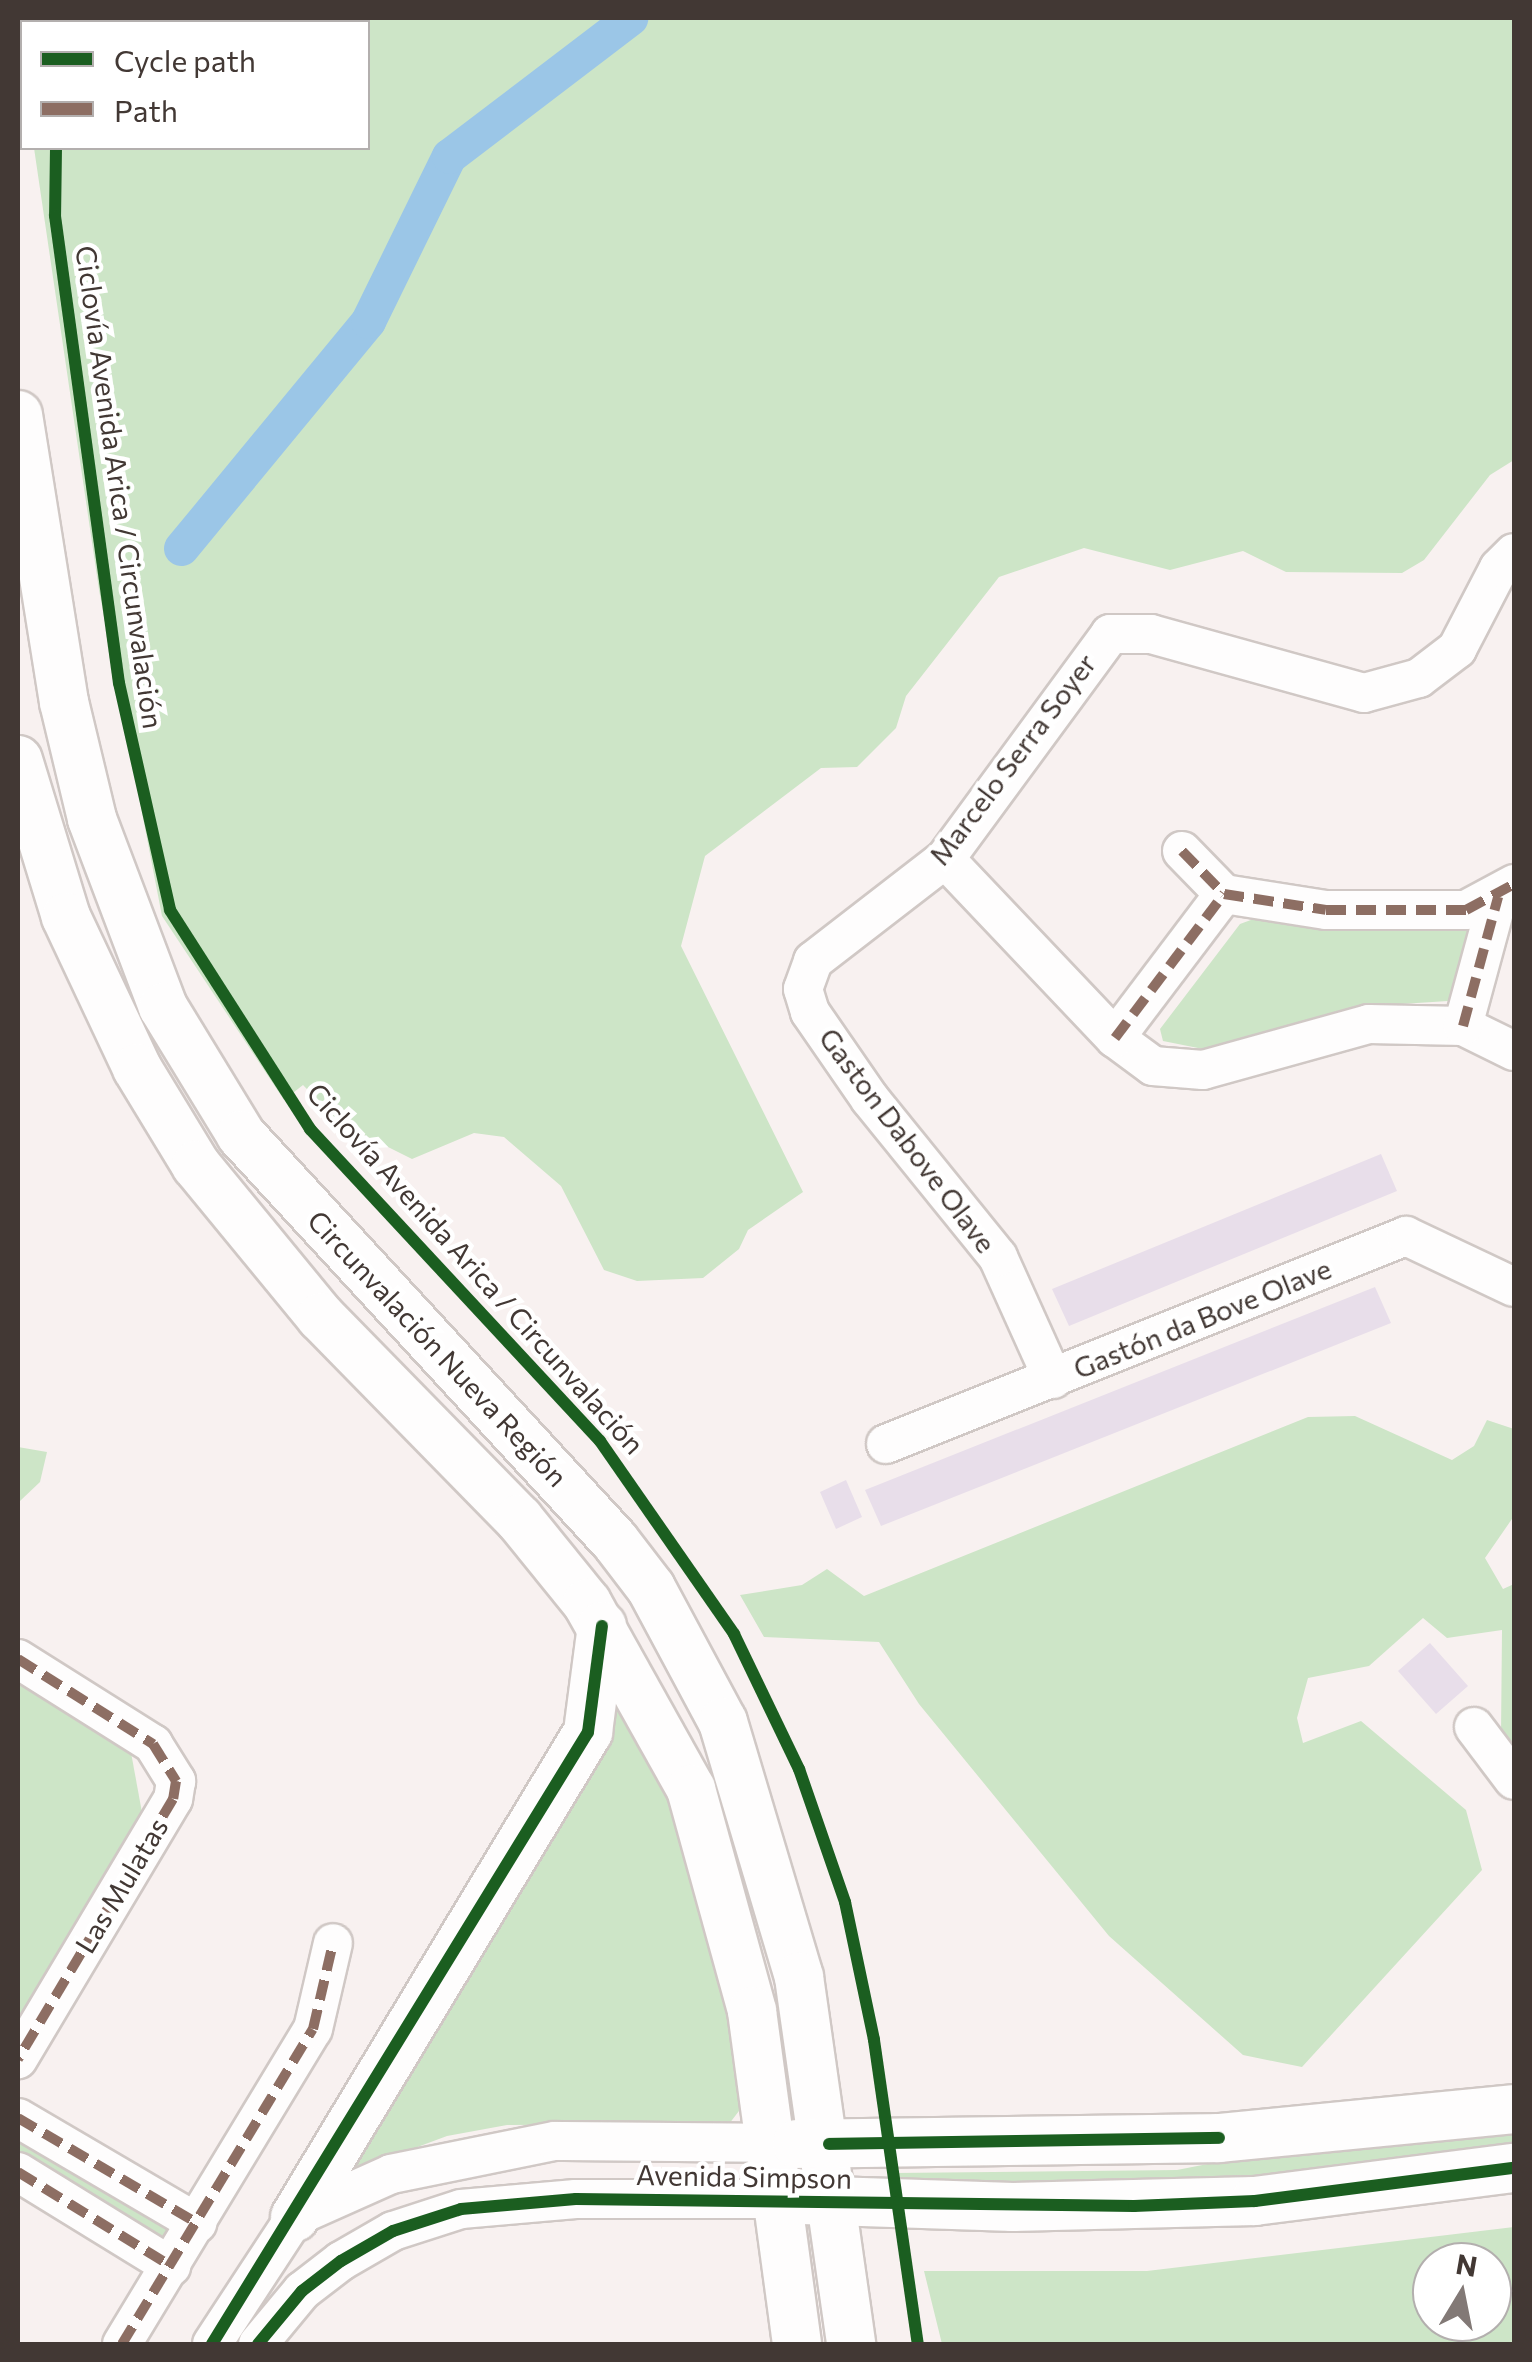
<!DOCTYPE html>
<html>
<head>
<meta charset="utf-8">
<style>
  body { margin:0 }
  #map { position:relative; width:1532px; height:2362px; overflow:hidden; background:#f8f1f0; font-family:Commissioner,sans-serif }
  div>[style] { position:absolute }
  .green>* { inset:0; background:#cde5c7 }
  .canal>* { height:35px; margin:-17.5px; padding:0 17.5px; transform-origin:17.5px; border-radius:17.5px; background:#9bc6e7 }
  .building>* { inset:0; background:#e8deea }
  .roads { filter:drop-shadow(2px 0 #d0c8c5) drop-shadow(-2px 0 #d0c8c5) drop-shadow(0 2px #d0c8c5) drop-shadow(0 -2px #d0c8c5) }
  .minor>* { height:38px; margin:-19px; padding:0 19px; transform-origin:19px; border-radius:19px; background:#fefdfd }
  .major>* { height:48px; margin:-24px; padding:0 24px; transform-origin:24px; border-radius:24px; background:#fefdfd }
  .quiet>* { height:10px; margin-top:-5px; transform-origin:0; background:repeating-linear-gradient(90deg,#8d6e63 0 20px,transparent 0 30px) }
  .cycleway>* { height:12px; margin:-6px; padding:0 6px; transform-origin:6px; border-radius:6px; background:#1b5e20 }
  span { translate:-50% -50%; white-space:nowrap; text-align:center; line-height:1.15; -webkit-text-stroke:9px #fff; paint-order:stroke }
  .street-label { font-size:28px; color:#423834 }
  .frame { position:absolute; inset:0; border:20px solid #423834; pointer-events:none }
  .legend { position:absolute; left:20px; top:20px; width:350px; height:130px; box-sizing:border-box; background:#fff; border:2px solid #b3afae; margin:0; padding:12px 18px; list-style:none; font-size:30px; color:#423834 }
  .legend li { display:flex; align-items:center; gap:20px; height:50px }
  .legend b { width:50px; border:2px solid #b3afae }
  .north { position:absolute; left:1412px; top:2242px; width:100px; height:100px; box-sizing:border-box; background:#fff; border:2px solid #b3afae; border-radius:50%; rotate:10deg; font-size:28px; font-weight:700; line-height:40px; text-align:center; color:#423834 }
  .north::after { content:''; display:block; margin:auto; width:35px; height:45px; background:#827976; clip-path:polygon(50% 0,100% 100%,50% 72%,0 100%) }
</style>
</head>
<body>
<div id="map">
  <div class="green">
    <i style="clip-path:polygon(31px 18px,1514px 18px,1514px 460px,1490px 475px,1424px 560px,1402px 573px,1286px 572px,1243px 551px,1170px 570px,1084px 548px,999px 577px,906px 696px,896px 728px,857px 767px,821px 768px,705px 856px,681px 946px,803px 1192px,748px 1230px,739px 1249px,703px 1278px,637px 1281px,604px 1270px,561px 1186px,504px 1137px,474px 1133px,412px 1159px,340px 1123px,303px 1085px,284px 1100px,162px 916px,99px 590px,34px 148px,368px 148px,368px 22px)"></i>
    <i style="clip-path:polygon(1267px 914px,1358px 930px,1474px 922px,1481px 937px,1448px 1001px,1370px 1006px,1213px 1051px,1163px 1041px,1160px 1029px,1240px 924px)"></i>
    <i style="clip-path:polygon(1355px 1416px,1452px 1460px,1474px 1446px,1487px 1420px,1514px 1429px,1514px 1516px,1485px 1558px,1503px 1589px,1514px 1584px,1514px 1744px,1501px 1733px,1502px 1630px,1447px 1638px,1423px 1618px,1369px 1666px,1308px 1678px,1297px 1718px,1303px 1743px,1361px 1721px,1466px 1810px,1482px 1870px,1302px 2067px,1243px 2055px,1109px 1936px,919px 1704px,879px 1642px,764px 1637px,740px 1595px,802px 1585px,827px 1569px,864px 1596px,1308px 1417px)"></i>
    <i style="clip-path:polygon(18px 1447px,47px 1452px,40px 1482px,20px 1501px)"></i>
    <i style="clip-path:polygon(18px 1672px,130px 1747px,143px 1818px,18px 2025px)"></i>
    <i style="clip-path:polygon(617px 1684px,679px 1805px,713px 1929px,742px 2107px,729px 2124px,507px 2125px,447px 2136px,345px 2174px)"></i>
    <i style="clip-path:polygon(1514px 2121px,1514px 2146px,1185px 2188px,896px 2190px,894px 2173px,1177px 2170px,1304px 2145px)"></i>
    <i style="clip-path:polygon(18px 2128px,176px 2226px,161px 2242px,18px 2157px)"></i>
    <i style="clip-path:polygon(evenodd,1514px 2227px,1514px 2344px,942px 2344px,924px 2271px,1147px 2271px,1514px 2227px,1432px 2262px,1492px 2262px,1492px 2322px,1432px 2322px,1432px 2262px)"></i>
  </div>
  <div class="canal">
    <i style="left:181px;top:548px;width:294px;rotate:-50.5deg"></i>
    <i style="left:368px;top:321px;width:184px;rotate:-63.9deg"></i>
    <i style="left:449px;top:156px;width:228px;rotate:-37.3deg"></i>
  </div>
  <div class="building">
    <i style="clip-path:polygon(1381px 1154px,1397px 1191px,1069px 1326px,1052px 1289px)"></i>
    <i style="clip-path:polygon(1375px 1287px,1391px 1323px,881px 1526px,865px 1490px)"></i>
    <i style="clip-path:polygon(846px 1480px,862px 1517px,836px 1529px,820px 1492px)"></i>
    <i style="clip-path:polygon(1430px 1643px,1468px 1686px,1436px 1714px,1398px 1671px)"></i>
  </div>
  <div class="roads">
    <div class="minor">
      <i style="left:1182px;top:851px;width:60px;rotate:45.7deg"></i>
      <i style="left:1224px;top:894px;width:103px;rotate:8.9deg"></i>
      <i style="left:1326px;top:910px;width:140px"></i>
      <i style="left:1466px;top:910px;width:55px;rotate:-28.4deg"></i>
      <i style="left:945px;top:859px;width:247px;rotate:46.5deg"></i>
      <i style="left:1115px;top:1038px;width:47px;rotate:36.4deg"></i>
      <i style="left:1153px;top:1066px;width:50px;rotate:4.6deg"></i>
      <i style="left:1203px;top:1070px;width:172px;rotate:-15.5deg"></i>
      <i style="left:1369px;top:1024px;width:94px;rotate:1.2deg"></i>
      <i style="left:1463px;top:1026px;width:57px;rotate:26.1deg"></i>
      <i style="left:1463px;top:1026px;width:134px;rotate:-74.8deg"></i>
      <i style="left:1115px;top:1038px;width:181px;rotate:-52.9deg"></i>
      <i style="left:1053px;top:1379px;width:134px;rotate:-114.3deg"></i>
      <i style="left:998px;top:1257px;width:203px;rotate:-129deg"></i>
      <i style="left:870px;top:1099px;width:106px;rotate:-124.6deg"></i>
      <i style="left:810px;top:1012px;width:24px;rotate:-107deg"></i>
      <i style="left:803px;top:989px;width:30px;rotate:-70deg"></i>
      <i style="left:813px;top:961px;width:167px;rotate:-37.7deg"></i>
      <i style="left:945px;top:859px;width:279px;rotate:-53.7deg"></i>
      <i style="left:1110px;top:634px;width:41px"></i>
      <i style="left:1151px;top:634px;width:221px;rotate:15.5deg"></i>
      <i style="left:1364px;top:693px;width:57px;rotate:-15.3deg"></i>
      <i style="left:1419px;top:678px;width:48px;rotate:-37.3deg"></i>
      <i style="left:1457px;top:649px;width:91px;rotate:-62.6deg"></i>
      <i style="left:1499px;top:568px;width:21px;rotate:-45deg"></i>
      <i style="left:886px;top:1444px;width:560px;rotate:-21.8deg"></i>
      <i style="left:1406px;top:1236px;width:119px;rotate:25.3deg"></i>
      <i style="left:18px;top:1659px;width:160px;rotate:32.2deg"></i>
      <i style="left:153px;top:1744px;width:44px;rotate:58.1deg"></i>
      <i style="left:176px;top:1781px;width:18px;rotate:99deg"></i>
      <i style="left:173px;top:1799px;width:303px;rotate:120.8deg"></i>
      <i style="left:1474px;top:1727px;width:66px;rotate:53deg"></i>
      <i style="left:18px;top:2118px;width:208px;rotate:30.4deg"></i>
      <i style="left:18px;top:2172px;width:180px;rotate:31.6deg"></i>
      <i style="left:122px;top:2344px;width:368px;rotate:-58.8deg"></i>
      <i style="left:313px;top:2029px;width:88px;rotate:-76.9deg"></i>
      <i style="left:212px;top:2344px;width:152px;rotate:-56.8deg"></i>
      <i style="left:295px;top:2217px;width:105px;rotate:-24.1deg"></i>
      <i style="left:391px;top:2174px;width:167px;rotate:-11.4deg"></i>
      <i style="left:555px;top:2141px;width:214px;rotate:0.5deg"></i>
      <i style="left:258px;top:2344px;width:69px;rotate:-50.3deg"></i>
      <i style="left:302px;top:2291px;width:49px;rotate:-37.6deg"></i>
      <i style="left:341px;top:2261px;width:60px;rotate:-30deg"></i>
      <i style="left:393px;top:2231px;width:71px;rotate:-17.9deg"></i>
      <i style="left:461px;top:2209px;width:115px;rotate:-5deg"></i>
      <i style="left:576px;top:2199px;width:198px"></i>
    </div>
    <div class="major">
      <i style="left:18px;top:415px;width:291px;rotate:80.9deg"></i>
      <i style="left:64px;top:702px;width:120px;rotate:76.5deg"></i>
      <i style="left:92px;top:819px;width:201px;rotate:69.3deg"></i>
      <i style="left:163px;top:1007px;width:150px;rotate:58.6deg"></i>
      <i style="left:241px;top:1135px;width:552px;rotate:47.35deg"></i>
      <i style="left:615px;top:1541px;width:59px;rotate:52.5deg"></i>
      <i style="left:651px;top:1588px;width:152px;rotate:61.8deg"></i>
      <i style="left:723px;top:1722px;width:266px;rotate:73.4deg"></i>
      <i style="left:799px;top:1977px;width:371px;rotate:81.9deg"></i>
      <i style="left:18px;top:760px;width:164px;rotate:73deg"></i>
      <i style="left:66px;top:917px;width:167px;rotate:64.8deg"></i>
      <i style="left:137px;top:1068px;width:114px;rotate:58.7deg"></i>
      <i style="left:196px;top:1165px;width:197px;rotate:50.6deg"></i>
      <i style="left:321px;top:1317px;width:283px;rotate:45.6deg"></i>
      <i style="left:519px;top:1519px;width:108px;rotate:51deg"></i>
      <i style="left:587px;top:1603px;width:213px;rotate:60.8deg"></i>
      <i style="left:691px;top:1789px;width:230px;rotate:74.6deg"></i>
      <i style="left:752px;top:2011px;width:336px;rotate:82.3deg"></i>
      <i style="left:797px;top:2144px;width:422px;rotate:-0.8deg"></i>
      <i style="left:1219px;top:2138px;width:296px;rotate:-5.6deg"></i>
      <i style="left:802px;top:2200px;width:211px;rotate:1.9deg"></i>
      <i style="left:1013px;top:2207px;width:242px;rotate:-1.4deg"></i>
      <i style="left:1255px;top:2201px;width:261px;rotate:-7.3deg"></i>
      <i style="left:295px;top:2217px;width:567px;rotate:-58.86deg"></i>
      <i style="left:588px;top:1732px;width:107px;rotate:-82.5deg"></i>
    </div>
  </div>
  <div class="quiet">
    <i style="left:1182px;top:851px;width:60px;rotate:45.7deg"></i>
    <i style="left:1224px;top:894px;width:103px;rotate:8.9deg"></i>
    <i style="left:1326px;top:910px;width:140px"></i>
    <i style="left:1466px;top:910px;width:55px;rotate:-28.4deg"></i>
    <i style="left:1463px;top:1026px;width:134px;rotate:-74.8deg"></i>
    <i style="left:1115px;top:1038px;width:181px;rotate:-52.9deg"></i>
    <i style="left:18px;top:1659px;width:160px;rotate:32.2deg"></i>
    <i style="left:153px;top:1744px;width:44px;rotate:58.1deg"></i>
    <i style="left:176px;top:1781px;width:18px;rotate:99deg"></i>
    <i style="left:173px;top:1799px;width:303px;rotate:120.8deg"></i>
    <i style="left:18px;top:2118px;width:208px;rotate:30.4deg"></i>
    <i style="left:18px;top:2172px;width:180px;rotate:31.6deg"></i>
    <i style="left:122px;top:2344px;width:368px;rotate:-58.8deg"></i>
    <i style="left:313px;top:2029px;width:88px;rotate:-76.9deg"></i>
  </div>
  <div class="cycleway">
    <i style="left:56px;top:148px;width:68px;rotate:90.8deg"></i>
    <i style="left:55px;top:216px;width:471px;rotate:82.2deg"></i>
    <i style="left:119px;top:683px;width:233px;rotate:77.3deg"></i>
    <i style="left:170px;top:910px;width:260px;rotate:57.4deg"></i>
    <i style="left:310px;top:1129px;width:426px;rotate:47.1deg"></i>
    <i style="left:600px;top:1441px;width:235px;rotate:55.2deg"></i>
    <i style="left:734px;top:1634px;width:150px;rotate:64.3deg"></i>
    <i style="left:799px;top:1769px;width:141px;rotate:70.9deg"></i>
    <i style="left:845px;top:1902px;width:141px;rotate:78.1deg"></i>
    <i style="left:874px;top:2040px;width:307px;rotate:81.8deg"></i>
    <i style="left:829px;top:2144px;width:390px;rotate:-0.9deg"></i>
    <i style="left:212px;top:2344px;width:718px;rotate:-58.43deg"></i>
    <i style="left:588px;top:1732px;width:107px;rotate:-82.5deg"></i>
    <i style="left:258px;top:2344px;width:69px;rotate:-50.3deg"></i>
    <i style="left:302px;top:2291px;width:49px;rotate:-37.6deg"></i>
    <i style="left:341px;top:2261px;width:60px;rotate:-30deg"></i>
    <i style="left:393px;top:2231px;width:71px;rotate:-17.9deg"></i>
    <i style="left:461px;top:2209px;width:115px;rotate:-5deg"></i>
    <i style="left:576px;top:2199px;width:558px;rotate:0.72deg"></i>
    <i style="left:1134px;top:2206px;width:121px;rotate:-2.4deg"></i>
    <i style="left:1255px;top:2201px;width:261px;rotate:-7.3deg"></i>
  </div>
  <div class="street-label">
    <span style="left:120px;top:487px;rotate:82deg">Ciclovía Avenida Arica / Circunvalación</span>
    <span style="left:1012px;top:759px;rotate:-53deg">Marcelo Serra Soyer</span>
    <span style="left:908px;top:1140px;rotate:53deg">Gaston Dabove Olave</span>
    <span style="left:476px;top:1268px;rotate:48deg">Ciclovía Avenida Arica / Circunvalación</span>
    <span style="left:1202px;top:1318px;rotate:-22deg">Gastón da Bove Olave</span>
    <span style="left:438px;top:1348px;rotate:47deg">Circunvalación Nueva Región</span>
    <span style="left:121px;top:1885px;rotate:-59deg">Las Mulatas</span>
    <span style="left:744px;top:2176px;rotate:1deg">Avenida Simpson</span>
  </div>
  <div class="frame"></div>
  <ul class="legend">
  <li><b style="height:12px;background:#1b5e20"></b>Cycle path</li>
  <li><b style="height:12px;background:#8d6e63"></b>Path</li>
  </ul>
  <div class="north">N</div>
</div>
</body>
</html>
